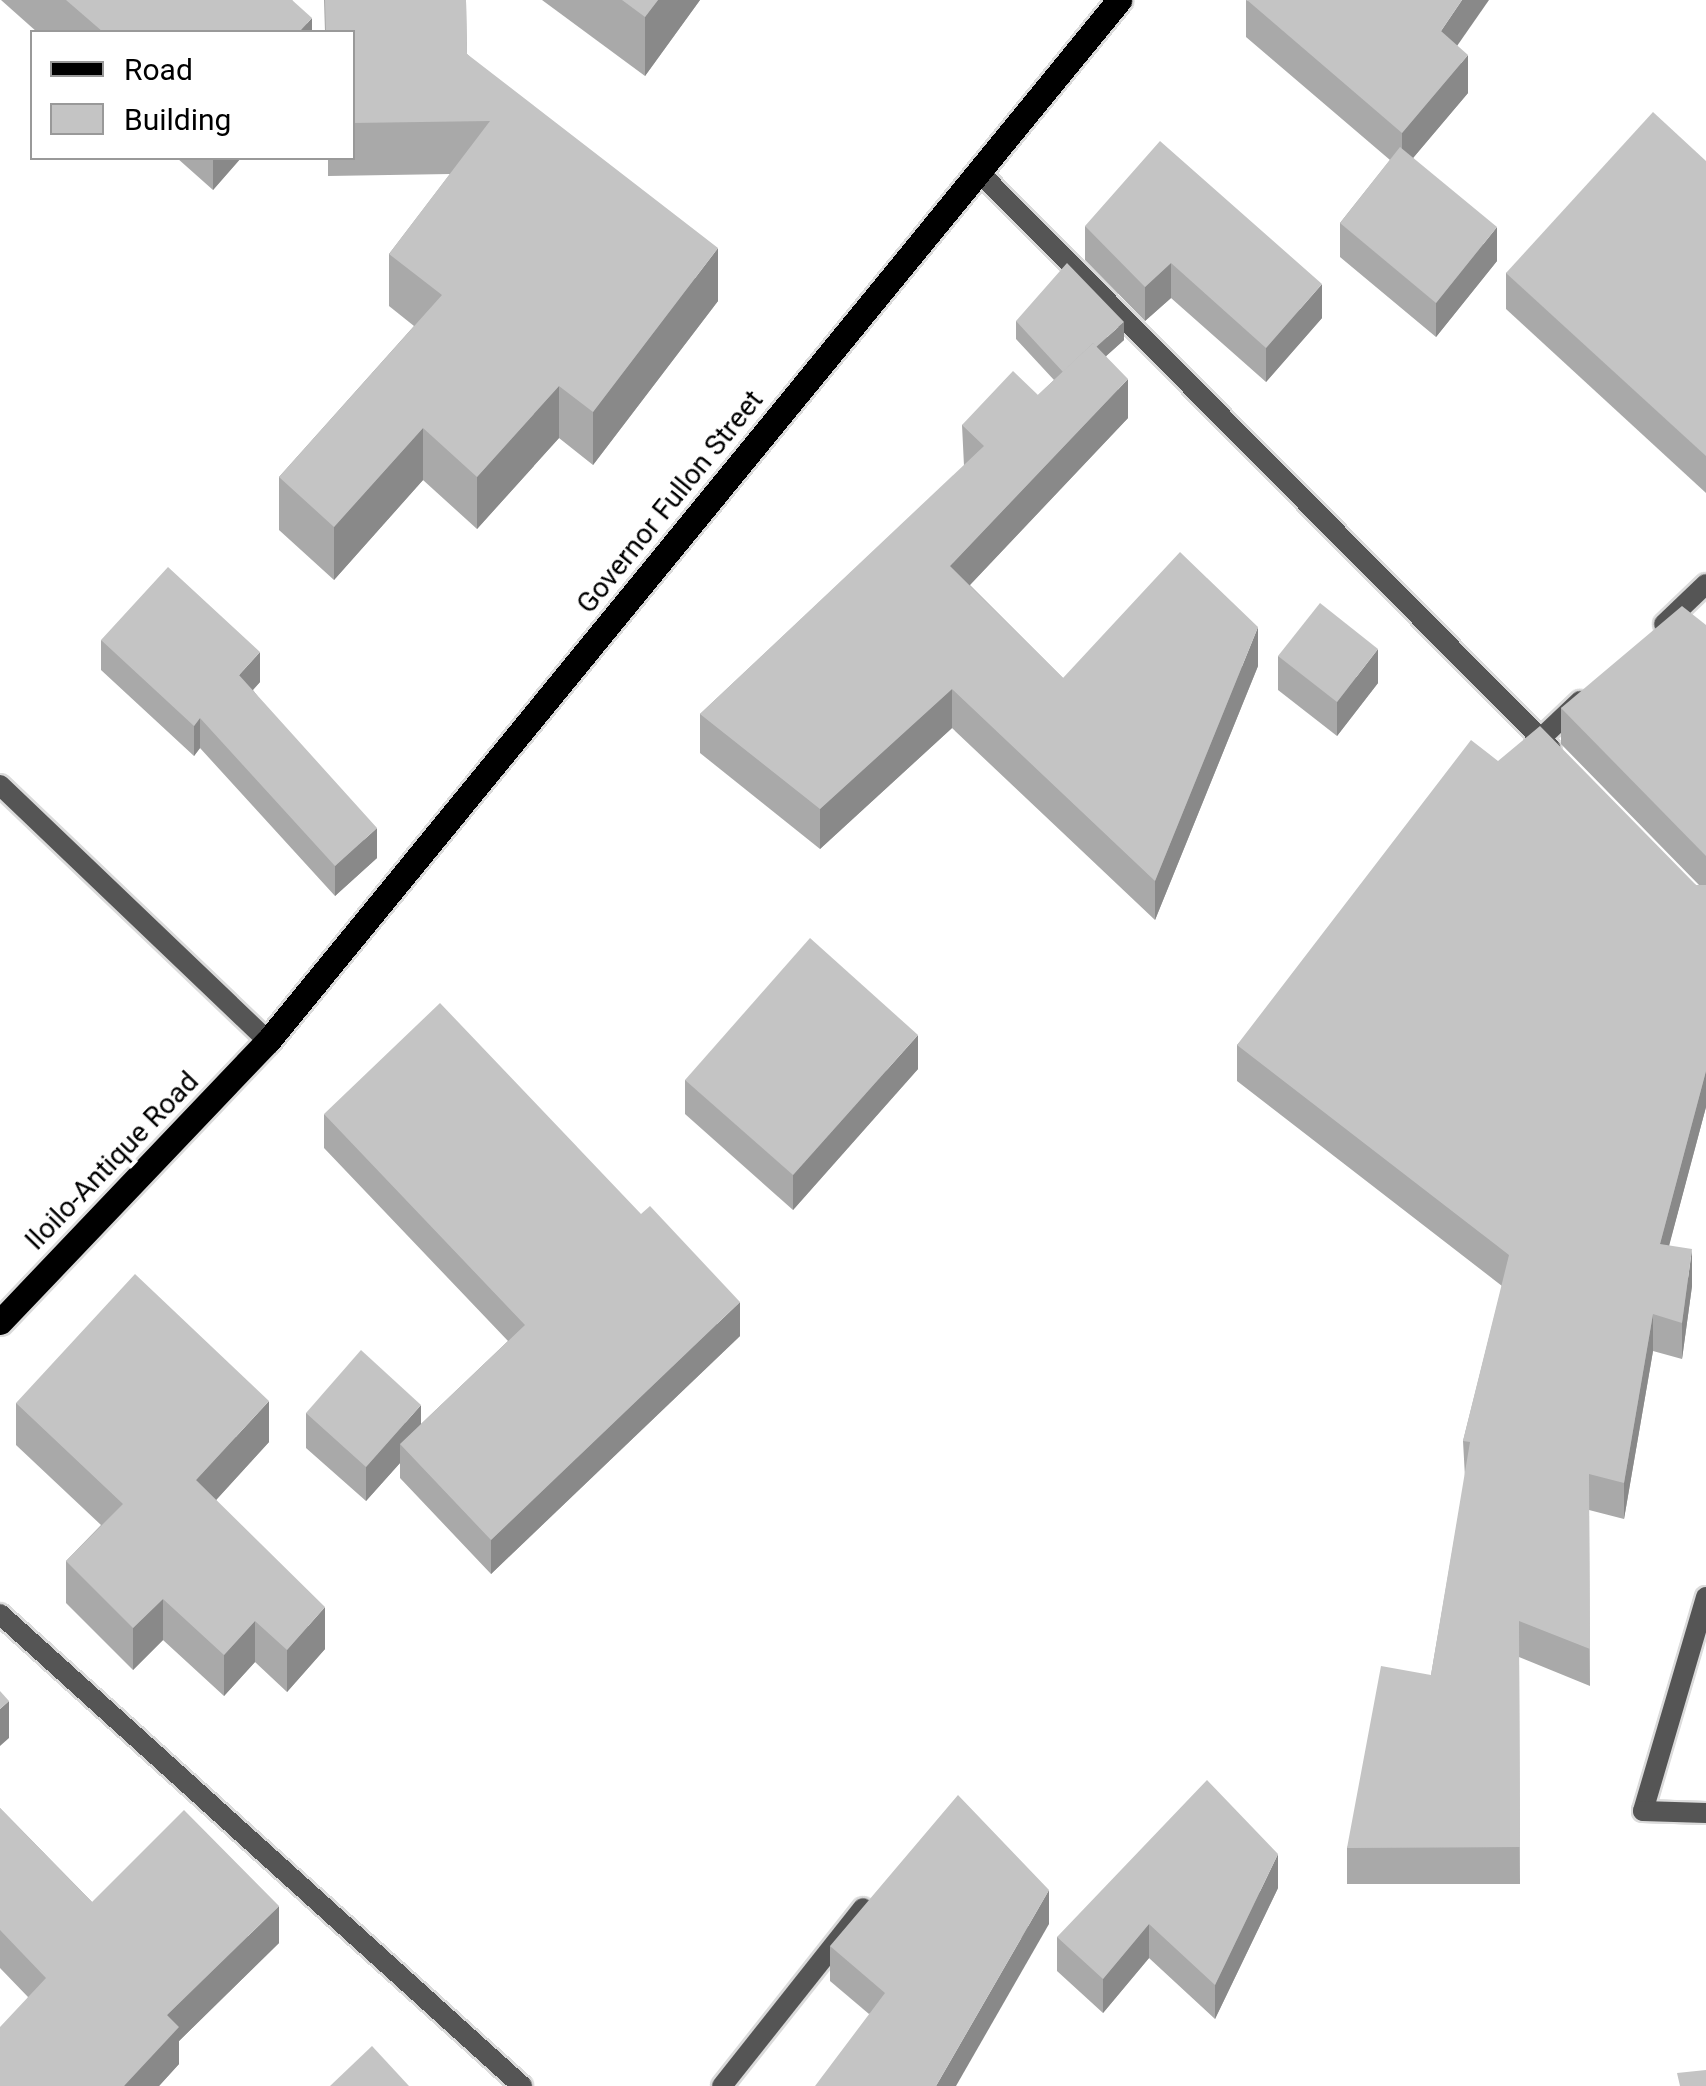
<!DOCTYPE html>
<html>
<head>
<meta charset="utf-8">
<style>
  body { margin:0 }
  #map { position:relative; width:1706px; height:2086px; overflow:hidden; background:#fff; font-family:Roboto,sans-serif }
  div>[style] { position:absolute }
  .roads { filter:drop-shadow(2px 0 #dbdbdb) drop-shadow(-2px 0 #dbdbdb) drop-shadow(0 2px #dbdbdb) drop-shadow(0 -2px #dbdbdb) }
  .minor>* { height:20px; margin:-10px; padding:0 10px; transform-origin:10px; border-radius:10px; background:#555 }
  .primary>* { height:25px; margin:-12.5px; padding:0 12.5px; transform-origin:12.5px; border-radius:12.5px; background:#000 }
  .wall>* { inset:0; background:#a9a9a9 }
  .shaded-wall>* { inset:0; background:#898989 }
  .building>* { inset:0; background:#c4c4c4 }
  span { translate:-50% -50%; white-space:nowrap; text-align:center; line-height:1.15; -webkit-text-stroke:8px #fff; paint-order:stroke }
  .street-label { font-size:28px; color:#000 }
  .legend { position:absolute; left:30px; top:30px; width:325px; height:130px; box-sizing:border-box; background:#fff; border:2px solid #999; margin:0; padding:12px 18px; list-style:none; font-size:30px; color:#000 }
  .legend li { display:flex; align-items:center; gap:20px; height:50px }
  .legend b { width:50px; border:2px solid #999 }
</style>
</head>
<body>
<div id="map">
  <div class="roads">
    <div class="minor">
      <i style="left:979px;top:172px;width:812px;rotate:45.25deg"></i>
      <i style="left:1664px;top:624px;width:58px;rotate:-43.6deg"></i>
      <i style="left:1541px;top:738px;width:54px;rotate:-43.5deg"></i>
      <i style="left:0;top:785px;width:371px;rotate:43.7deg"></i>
      <i style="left:1706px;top:1597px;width:223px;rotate:106.4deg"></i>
      <i style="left:1643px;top:1811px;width:63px;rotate:1.8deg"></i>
      <i style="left:0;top:1614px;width:704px;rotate:42.12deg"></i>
      <i style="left:722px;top:2086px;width:227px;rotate:-51.6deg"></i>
    </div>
    <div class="primary">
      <i style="left:0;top:1322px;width:388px;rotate:-46.4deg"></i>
      <i style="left:268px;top:1041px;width:1345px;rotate:-50.73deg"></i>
    </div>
  </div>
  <div class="wall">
    <i style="clip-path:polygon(1px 0,292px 0,312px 32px,37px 32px)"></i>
    <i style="clip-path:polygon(324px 0,466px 0,467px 54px,718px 301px,593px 465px,559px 438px,477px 529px,423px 480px,334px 580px,279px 530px,279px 477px,414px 326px,389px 306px,389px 254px,450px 174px,328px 176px,328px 158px,352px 158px,352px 32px,325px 32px)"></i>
    <i style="clip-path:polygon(542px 0,700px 0,645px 76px)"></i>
    <i style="clip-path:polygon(1246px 0,1457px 45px,1468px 93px,1413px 158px,1497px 261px,1436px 337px,1340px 257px,1340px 223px,1390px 160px,1246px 37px)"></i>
    <i style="clip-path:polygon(177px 158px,241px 158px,213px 190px)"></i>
    <i style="clip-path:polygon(1706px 161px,1706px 493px,1506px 309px,1506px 273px)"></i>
    <i style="clip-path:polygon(1085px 226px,1322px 318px,1266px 382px,1171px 298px,1145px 321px,1085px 260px)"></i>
    <i style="clip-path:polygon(1016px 321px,1124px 340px,1106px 356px,1128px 418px,970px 585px,1063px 678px,1258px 666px,1155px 920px,952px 728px,820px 849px,700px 753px,700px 714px,964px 466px,962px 425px,1038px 395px,1054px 380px,1016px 339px)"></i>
    <i style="clip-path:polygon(1706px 625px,1706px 1107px,1669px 1245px,1692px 1286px,1682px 1359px,1653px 1351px,1624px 1519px,1589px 1510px,1590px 1686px,1519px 1657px,1520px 1884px,1347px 1884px,1347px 1848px,1431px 1675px,1465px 1477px,1463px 1441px,1502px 1286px,1237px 1081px,1237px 1045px,1498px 761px,1696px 885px,1699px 885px,1561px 744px,1561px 708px)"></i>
    <i style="clip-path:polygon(101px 640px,260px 682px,253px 690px,377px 858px,335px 896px,200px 748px,194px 756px,101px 670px)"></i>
    <i style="clip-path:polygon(1278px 656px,1378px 683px,1337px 736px,1278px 690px)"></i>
    <i style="clip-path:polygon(918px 1069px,793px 1210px,685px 1114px,685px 1080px)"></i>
    <i style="clip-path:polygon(324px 1114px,740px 1336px,491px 1574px,400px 1478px,400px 1463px,366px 1501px,306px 1448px,306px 1413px,421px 1424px,508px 1341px,324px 1148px)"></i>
    <i style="clip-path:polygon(16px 1403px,269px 1442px,216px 1500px,325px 1649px,287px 1692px,255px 1662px,224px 1696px,163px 1640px,133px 1670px,66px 1603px,66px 1561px,101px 1525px,16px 1445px)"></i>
    <i style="clip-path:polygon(0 1808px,92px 1902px,279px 1943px,179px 2041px,179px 2064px,159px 2086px,0 2086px,28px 1997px,0 1968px)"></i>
    <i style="clip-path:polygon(1278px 1888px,1215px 2019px,1149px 1958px,1103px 2013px,1057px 1971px,1057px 1937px)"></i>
    <i style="clip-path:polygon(1049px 1924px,869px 2014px,830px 1981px,830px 1946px)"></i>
  </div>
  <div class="shaded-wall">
    <i style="clip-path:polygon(658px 0,700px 0,645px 76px,645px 17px)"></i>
    <i style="clip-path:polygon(1462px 0,1489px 0,1441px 69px,1441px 31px)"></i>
    <i style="clip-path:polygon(312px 18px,312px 32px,299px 32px)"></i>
    <i style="clip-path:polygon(1468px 55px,1468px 93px,1402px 171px,1402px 133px)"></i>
    <i style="clip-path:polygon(213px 158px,241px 158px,213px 190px)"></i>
    <i style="clip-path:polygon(1497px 227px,1497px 261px,1436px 337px,1436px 303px)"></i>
    <i style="clip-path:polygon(718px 248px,718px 301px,593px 465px,593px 412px)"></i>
    <i style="clip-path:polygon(1171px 263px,1171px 298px,1145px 321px,1145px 287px)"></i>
    <i style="clip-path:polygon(1322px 284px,1322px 318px,1266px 382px,1266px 348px)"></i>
    <i style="clip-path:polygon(1124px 322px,1124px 340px,1065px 393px,1065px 375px)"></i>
    <i style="clip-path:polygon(1128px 379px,1128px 418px,950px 606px,950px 566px)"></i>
    <i style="clip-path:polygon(559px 386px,559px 438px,477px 529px,477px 477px)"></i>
    <i style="clip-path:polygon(423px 428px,423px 480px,334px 580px,334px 527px)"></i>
    <i style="clip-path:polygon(1258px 627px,1258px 666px,1155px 920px,1155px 881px)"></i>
    <i style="clip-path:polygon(1378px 649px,1378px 683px,1337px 736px,1337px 702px)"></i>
    <i style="clip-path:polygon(260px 652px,260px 682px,239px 705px,239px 675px)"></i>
    <i style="clip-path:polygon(952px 689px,952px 728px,820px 849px,820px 809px)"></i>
    <i style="clip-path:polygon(200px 718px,200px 748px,194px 756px,194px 726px)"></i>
    <i style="clip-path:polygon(377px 828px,377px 858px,335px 896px,335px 866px)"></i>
    <i style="clip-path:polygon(918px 1035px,918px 1069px,793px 1210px,793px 1175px)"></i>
    <i style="clip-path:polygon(1706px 1071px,1706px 1107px,1660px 1280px,1660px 1244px)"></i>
    <i style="clip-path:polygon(1692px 1249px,1692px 1286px,1682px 1359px,1682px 1323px)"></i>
    <i style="clip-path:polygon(740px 1302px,740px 1336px,491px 1574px,491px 1540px)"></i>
    <i style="clip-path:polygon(1653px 1314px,1653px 1351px,1624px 1519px,1624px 1483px)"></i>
    <i style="clip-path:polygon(269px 1401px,269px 1442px,196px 1522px,196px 1480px)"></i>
    <i style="clip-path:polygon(421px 1405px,421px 1439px,400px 1444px,400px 1463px,366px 1501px,366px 1467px)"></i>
    <i style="clip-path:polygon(163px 1599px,163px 1640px,133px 1670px,133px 1628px)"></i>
    <i style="clip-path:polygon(325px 1607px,325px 1649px,287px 1692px,287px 1650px)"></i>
    <i style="clip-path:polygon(255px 1621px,255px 1662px,224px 1696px,224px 1655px)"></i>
    <i style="clip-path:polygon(9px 1701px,9px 1738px,0 1746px,0 1709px)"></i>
    <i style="clip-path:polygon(1278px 1854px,1278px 1888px,1215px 2019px,1215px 1985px)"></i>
    <i style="clip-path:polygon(1049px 1890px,1049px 1924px,956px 2086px,936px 2086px)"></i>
    <i style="clip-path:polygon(279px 1906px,279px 1943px,179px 2041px,179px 2064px,159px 2086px,124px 2086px,167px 2015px)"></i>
    <i style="clip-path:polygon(1149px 1924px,1149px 1958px,1103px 2013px,1103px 1979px)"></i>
  </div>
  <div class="building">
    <i style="clip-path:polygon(66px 0,292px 0,312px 18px,299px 32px,103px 32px)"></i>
    <i style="clip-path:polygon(325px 0,466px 0,467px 54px,718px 248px,593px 412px,559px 386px,477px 477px,423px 428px,334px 527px,279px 477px,442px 295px,389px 254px,490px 121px,352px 123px,352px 32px,326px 32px)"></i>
    <i style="clip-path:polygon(622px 0,658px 0,645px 17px)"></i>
    <i style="clip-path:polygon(1247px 0,1462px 0,1441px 31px,1468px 55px,1402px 133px)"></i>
    <i style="clip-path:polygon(1653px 112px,1706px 161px,1706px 456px,1506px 273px)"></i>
    <i style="clip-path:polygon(1160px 141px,1322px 284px,1266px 348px,1171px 263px,1145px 287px,1085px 226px)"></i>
    <i style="clip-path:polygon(1400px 147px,1497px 227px,1436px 303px,1340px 223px)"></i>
    <i style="clip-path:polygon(1067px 263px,1124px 322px,1096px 347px,1093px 343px,1063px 372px,1016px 321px)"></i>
    <i style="clip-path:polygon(1093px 343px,1128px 379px,950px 566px,1063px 678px,1180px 552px,1258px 627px,1155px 881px,952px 689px,820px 809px,700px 714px,984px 446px,962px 425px,1013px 371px,1038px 395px)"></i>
    <i style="clip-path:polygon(168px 567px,260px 652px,239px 675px,377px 828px,335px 866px,200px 718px,194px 726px,101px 640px)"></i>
    <i style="clip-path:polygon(1320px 603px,1378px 649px,1337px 702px,1278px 656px)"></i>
    <i style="clip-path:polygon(1682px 606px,1706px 625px,1706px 856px,1561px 708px)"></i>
    <i style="clip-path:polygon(1540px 726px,1696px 885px,1706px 885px,1706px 1071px,1660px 1244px,1692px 1249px,1682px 1323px,1653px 1314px,1624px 1483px,1589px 1474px,1590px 1649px,1519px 1621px,1520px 1847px,1347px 1848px,1381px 1666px,1431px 1675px,1470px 1442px,1463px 1441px,1509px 1255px,1237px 1045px,1471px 740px,1498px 761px)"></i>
    <i style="clip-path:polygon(810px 938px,918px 1035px,793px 1175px,685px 1080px)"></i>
    <i style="clip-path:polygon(440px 1003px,641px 1214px,650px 1206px,740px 1302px,491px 1540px,400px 1444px,525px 1325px,324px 1114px)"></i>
    <i style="clip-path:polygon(135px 1274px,269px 1401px,196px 1480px,325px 1607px,287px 1650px,255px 1621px,224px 1655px,163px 1599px,133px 1628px,66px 1561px,123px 1504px,16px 1403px)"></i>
    <i style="clip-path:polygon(361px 1350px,421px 1405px,366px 1467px,306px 1413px)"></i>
    <i style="clip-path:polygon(0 1691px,9px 1701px,0 1709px)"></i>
    <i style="clip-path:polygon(1207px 1780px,1278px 1854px,1215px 1985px,1149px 1924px,1103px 1979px,1057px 1937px)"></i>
    <i style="clip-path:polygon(958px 1795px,1049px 1890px,936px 2086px,815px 2086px,885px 1993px,830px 1946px)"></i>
    <i style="clip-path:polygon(0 1808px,92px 1902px,184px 1810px,279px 1906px,167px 2015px,179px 2027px,124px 2086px,0 2086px,0 2027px,46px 1978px,0 1930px)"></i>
    <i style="clip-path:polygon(372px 2046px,409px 2086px,330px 2086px)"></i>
    <i style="clip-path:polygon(1706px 2070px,1706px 2086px,1680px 2086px,1677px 2073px)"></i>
  </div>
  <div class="street-label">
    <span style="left:670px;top:502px;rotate:-51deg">Governor Fullon Street</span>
    <span style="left:112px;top:1161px;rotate:-46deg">Iloilo-Antique Road</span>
  </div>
  <ul class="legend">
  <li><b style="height:12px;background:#000"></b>Road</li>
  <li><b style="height:28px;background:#c4c4c4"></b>Building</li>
  </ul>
</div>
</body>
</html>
